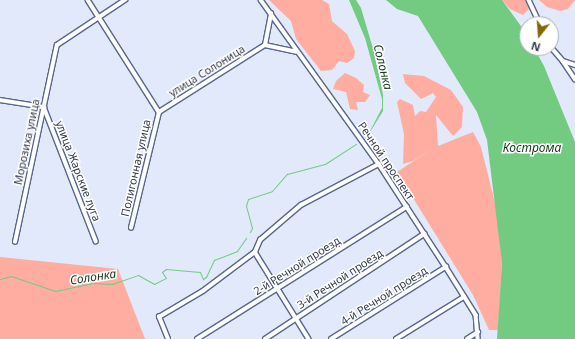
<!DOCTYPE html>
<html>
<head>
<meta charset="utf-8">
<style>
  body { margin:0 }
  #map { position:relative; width:575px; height:339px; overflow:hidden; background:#e2e9fb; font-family:"Noto Sans",sans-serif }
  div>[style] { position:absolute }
  .green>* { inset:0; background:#ffaca1 }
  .water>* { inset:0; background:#72cb80 }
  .stream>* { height:1px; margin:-0.5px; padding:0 0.5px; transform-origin:0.5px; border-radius:0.5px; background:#72cb80 }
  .roads { filter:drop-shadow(1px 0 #58668c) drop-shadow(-1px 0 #58668c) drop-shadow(0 1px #58668c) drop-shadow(0 -1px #58668c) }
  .minor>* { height:3.5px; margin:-1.75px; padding:0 1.75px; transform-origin:1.75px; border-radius:1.75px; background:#fff }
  span { translate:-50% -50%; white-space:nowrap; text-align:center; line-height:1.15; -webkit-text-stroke:3px #fff; paint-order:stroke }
  .street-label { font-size:11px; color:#32394a }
  .water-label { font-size:12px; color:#13371a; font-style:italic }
  .north { position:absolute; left:519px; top:16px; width:40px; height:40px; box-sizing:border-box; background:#fff; border:1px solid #adb0b7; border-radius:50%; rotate:197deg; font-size:11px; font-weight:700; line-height:16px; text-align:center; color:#32394a }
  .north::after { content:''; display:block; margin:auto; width:14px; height:18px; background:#856600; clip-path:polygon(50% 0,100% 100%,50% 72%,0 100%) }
</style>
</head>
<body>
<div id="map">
  <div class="green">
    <i style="clip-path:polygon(269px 0,322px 0,329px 4px,332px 21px,347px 34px,355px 51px,354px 58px,347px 63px,339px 61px,332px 70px,321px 71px,296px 39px,291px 21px)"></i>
    <i style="clip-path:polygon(502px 0,527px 0,529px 9px,523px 15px,510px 9px)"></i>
    <i style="clip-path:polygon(539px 0,575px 0,568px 9px,560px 11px,547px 7px)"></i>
    <i style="clip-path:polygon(345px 73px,356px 78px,364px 85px,363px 92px,370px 95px,365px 102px,356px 102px,358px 110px,350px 109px,346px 92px,333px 89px,336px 81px)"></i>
    <i style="clip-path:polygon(403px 74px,424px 76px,451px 90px,463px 107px,462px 127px,453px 136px,436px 115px,438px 146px,473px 132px,481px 147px,497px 211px,502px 262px,498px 330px,489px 330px,473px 295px,397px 172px,435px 147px,413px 161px,403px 164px,404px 134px,397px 102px,400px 99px,413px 105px,415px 116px,420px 111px,426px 112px,436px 97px,433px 93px,421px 99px,405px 83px)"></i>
    <i style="clip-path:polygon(0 257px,118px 269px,145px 339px,0 339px)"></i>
  </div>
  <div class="water">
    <i style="clip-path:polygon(349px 0,356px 0,361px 8px,374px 52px,383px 95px,383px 111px,367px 137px,382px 108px,382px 99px,365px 38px)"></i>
    <i style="clip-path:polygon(386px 0,502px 0,526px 33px,527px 48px,534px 48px,544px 66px,575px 142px,575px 339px,497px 339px,502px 263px,487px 140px,477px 112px,418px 16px,397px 9px)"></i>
  </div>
  <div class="stream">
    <i style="left:250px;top:232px;width:4px;rotate:-63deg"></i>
    <i style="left:252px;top:228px;width:23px;rotate:-105deg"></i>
    <i style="left:246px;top:206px;width:7px;rotate:-74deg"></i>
    <i style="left:248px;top:199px;width:25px;rotate:-18deg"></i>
    <i style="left:272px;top:191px;width:23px;rotate:-49deg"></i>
    <i style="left:287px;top:174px;width:39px;rotate:-15deg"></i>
    <i style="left:325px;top:164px;width:37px;rotate:-33deg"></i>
    <i style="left:0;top:279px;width:11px;rotate:-15deg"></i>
    <i style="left:11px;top:276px;width:46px;rotate:18.8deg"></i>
    <i style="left:55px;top:291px;width:39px;rotate:-12deg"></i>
    <i style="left:93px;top:283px;width:19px;rotate:3deg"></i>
    <i style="left:112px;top:284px;width:28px;rotate:-19deg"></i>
    <i style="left:138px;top:275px;width:18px;rotate:29deg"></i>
    <i style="left:154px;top:284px;width:13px;rotate:-27deg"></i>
    <i style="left:166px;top:278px;width:7px;rotate:-124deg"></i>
    <i style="left:162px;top:272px;width:5px;rotate:-37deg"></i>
    <i style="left:166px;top:269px;width:34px;rotate:5deg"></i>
    <i style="left:200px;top:272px;width:8px;rotate:67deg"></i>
    <i style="left:203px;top:279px;width:4px;rotate:-34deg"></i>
    <i style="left:206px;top:277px;width:19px;rotate:-65deg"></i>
    <i style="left:214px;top:260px;width:25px;rotate:-21deg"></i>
    <i style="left:237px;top:251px;width:16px;rotate:-55deg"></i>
  </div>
  <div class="roads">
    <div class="minor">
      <i style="left:88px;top:0;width:133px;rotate:57.6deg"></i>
      <i style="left:261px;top:0;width:202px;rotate:54.3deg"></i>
      <i style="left:379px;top:164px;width:123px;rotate:57deg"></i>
      <i style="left:446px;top:267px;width:57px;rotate:58deg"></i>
      <i style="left:476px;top:315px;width:24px;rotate:85deg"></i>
      <i style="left:529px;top:0;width:26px;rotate:65deg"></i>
      <i style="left:265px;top:45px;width:33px;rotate:12deg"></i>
      <i style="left:265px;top:45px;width:32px;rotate:-79deg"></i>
      <i style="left:551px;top:47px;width:18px;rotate:49deg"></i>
      <i style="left:563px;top:61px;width:13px;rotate:18deg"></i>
      <i style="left:563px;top:61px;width:22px;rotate:56deg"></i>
      <i style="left:0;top:100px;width:45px;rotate:9deg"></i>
      <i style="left:44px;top:107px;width:144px;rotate:68.8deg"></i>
      <i style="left:159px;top:112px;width:125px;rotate:-32.3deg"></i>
      <i style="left:131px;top:228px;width:119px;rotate:-76.4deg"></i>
      <i style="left:15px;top:242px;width:201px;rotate:-78deg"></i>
      <i style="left:57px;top:45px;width:82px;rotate:-33.5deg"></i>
      <i style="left:255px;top:252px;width:102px;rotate:58.2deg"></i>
      <i style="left:168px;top:339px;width:24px;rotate:-112deg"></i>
      <i style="left:159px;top:317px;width:51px;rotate:-30.6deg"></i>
      <i style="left:203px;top:291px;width:65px;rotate:-36.9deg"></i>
      <i style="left:255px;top:252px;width:13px;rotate:-67deg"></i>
      <i style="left:260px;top:240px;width:54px;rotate:-40.5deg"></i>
      <i style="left:301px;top:205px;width:88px;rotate:-27.7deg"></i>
      <i style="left:197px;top:339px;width:248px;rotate:-32.2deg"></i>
      <i style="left:265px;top:339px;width:191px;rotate:-33.4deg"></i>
      <i style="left:331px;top:339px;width:136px;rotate:-32.1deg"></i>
      <i style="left:396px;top:339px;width:80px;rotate:-31.7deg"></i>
      <i style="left:467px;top:339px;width:13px;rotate:-32deg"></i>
    </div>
  </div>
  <div class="street-label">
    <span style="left:207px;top:71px;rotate:-32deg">улица Солоница</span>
    <span style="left:27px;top:142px;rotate:-78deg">Морозиха улица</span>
    <span style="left:386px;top:161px;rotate:56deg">Речной проспект</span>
    <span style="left:136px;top:168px;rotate:-77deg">Полигонная улица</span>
    <span style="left:78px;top:171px;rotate:69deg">улица Жарские луга</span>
    <span style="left:297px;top:266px;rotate:-32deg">2-й Речной проезд</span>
    <span style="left:340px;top:279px;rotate:-33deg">3-й Речной проезд</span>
    <span style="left:384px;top:296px;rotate:-32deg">4-й Речной проезд</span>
  </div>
  <div class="water-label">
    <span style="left:383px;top:67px;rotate:76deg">Солонка</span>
    <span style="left:532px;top:148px">Кострома</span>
    <span style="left:93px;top:277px;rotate:-9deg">Солонка</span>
  </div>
  <div class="north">N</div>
</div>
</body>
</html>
